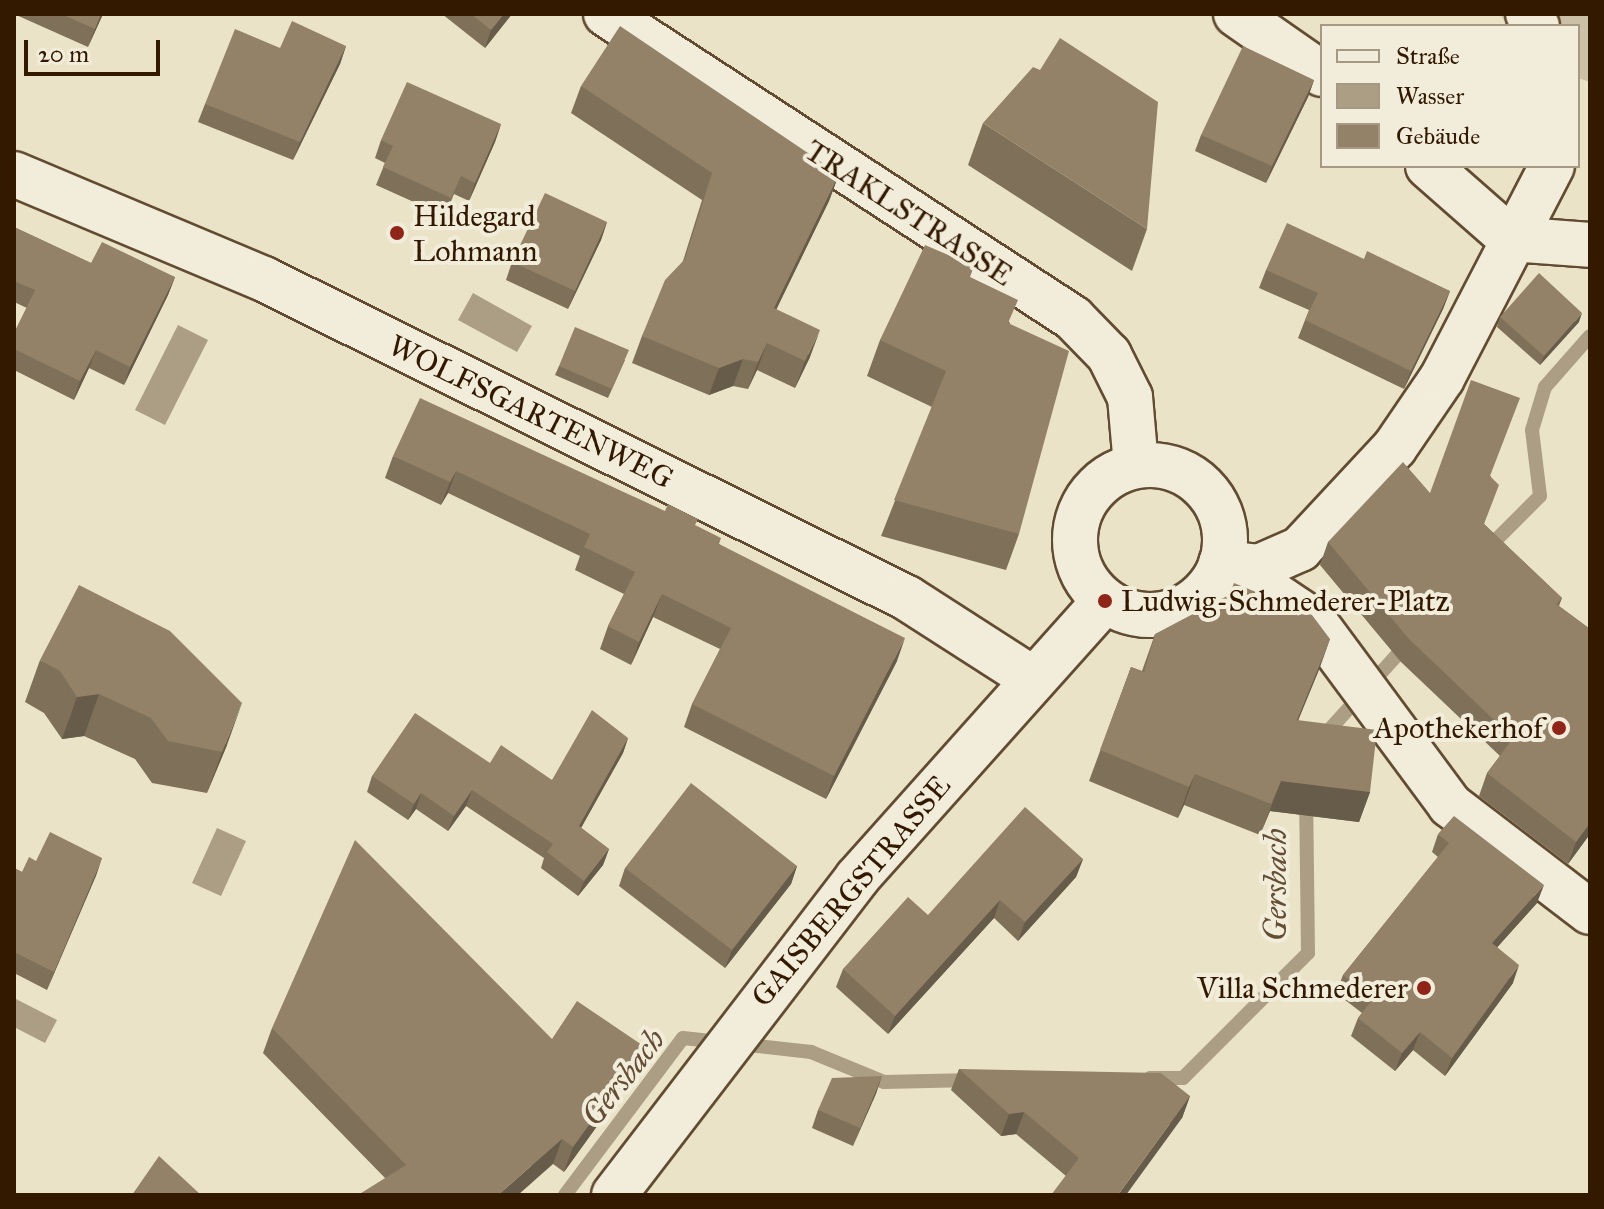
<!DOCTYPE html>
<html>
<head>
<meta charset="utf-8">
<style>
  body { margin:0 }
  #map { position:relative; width:1604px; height:1209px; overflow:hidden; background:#ebe3c8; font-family:"IM FELL Great Primer",serif }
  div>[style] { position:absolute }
  .green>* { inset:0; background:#ccc1a6 }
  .water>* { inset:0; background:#ac9e84 }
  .stream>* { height:14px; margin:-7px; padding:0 7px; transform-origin:7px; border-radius:7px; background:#ac9e84 }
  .roads { filter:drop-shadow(2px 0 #614c32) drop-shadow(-2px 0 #614c32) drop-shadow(0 2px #614c32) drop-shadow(0 -2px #614c32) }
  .street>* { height:44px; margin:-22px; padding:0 22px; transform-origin:22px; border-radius:22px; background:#f2eddb }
  .street>.ring { margin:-22px; padding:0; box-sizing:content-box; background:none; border:44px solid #f2eddb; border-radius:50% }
  .wall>* { inset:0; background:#7e7059 }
  .shaded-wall>* { inset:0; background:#675b49 }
  .building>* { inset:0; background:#938268 }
  .dots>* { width:22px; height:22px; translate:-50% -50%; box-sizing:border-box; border:4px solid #f2eddb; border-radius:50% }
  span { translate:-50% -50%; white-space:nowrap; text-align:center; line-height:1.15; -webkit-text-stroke:8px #f2eddb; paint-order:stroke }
  .street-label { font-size:30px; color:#331900 }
  .poi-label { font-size:30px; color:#331900 }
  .left { translate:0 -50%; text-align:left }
  .right { translate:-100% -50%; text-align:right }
  .water-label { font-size:32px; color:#634e35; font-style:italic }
  .frame { position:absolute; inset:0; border:16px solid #331900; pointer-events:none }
  .legend { position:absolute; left:1320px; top:24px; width:260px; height:144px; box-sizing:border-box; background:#f2eddb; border:2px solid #a69883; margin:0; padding:10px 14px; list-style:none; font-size:24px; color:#331900 }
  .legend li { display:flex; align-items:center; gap:16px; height:40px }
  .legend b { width:40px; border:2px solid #a69883 }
  .scale { position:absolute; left:24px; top:40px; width:136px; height:36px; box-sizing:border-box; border:4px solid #331900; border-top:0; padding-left:10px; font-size:24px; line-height:28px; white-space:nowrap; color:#331900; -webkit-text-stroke:6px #f2eddb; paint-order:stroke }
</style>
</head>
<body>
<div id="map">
  <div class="green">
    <i style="clip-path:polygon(1500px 14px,1590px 14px,1590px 82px,1578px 78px,1578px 26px,1508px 26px)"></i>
  </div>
  <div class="water">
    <i style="clip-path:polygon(473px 293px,532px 326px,517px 352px,458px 320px)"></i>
    <i style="clip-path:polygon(178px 325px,208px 340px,165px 425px,135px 410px)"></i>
    <i style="clip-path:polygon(217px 828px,246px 841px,221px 896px,192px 883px)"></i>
    <i style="clip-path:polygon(14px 998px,57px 1020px,45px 1043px,14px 1027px)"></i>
  </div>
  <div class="stream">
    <i style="left:1486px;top:550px;width:76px;rotate:-45deg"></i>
    <i style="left:1540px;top:496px;width:66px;rotate:-96.9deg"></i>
    <i style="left:1532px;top:430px;width:45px;rotate:-73.2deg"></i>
    <i style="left:1545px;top:387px;width:68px;rotate:-48.6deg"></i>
    <i style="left:1322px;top:738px;width:127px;rotate:-47.9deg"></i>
    <i style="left:1150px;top:1078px;width:33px"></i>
    <i style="left:1183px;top:1078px;width:177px;rotate:-45deg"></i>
    <i style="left:1308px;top:953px;width:157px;rotate:-90.7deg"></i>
    <i style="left:565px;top:1195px;width:196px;rotate:-53.1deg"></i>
    <i style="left:683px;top:1038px;width:129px;rotate:6.2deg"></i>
    <i style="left:811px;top:1052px;width:79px;rotate:22.3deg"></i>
    <i style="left:884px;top:1082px;width:89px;rotate:-1.3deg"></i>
  </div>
  <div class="roads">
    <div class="street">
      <i style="left:606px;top:14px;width:557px;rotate:33.06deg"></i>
      <i style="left:1073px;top:318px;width:52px;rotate:45.8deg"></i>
      <i style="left:1109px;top:355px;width:47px;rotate:63.4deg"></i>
      <i style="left:1130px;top:397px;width:69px;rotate:85deg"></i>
      <i style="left:1236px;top:14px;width:105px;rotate:34.9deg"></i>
      <i style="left:1528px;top:14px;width:15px;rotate:53deg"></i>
      <i style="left:1428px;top:166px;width:111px;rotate:41.3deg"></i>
      <i style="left:1511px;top:239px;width:79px;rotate:4.3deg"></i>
      <i style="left:14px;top:174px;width:271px;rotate:22.8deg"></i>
      <i style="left:264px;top:279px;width:718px;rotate:26.39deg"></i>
      <i style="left:907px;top:598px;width:150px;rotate:32.7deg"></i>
      <i class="ring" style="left:1075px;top:465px;width:106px;height:106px"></i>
      <i style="left:1221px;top:563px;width:38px;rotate:6deg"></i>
      <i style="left:1259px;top:567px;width:45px;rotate:-23.7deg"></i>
      <i style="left:1300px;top:549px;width:139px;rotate:-47deg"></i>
      <i style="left:1395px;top:447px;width:83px;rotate:-55.7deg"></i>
      <i style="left:1442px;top:378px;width:239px;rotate:-62.6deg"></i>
      <i style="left:1217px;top:584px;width:49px;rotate:5.8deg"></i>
      <i style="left:1266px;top:589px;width:58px;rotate:33.7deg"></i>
      <i style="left:1314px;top:621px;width:229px;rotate:53.5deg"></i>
      <i style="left:1450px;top:805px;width:176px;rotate:37.4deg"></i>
      <i style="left:614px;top:1195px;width:399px;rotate:-52.5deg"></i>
      <i style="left:857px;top:878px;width:372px;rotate:-48.2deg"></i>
    </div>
  </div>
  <div class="wall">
    <i style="clip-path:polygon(14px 14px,103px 14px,88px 47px)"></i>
    <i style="clip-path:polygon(442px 14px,512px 14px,485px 48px)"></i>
    <i style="clip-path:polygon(346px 46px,340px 64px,293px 160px,198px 122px,205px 104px,280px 48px)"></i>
    <i style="clip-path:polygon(1314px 80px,1308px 97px,1266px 183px,1195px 151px,1201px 135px)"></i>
    <i style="clip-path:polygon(581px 86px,839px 174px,829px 201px,776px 309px,810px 357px,795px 388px,757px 370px,748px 389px,733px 386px,709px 395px,632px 363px,642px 336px,683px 261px,702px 200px,571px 113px)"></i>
    <i style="clip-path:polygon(983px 123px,1147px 229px,1132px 271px,968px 165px)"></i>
    <i style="clip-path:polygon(501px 124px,495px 142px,469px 201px,454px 194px,445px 216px,376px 185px,385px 163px,375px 158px,381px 140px)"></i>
    <i style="clip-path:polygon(607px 222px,601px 240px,568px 309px,506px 280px,512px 262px)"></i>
    <i style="clip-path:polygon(14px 227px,91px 263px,175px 277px,168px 295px,124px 385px,89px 368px,74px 400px,14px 370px,14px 333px,27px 308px,14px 302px)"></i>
    <i style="clip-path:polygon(1364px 259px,1450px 291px,1443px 309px,1404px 389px,1298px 338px,1309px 310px,1259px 288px,1266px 270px)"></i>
    <i style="clip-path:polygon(970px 277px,1010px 323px,1019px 534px,1006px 570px,881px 536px,932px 407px,867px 376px,880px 340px)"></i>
    <i style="clip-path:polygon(1500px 317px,1579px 322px,1540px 365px,1497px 327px)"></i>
    <i style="clip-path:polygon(625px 360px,608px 398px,555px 375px,559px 366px)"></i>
    <i style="clip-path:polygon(393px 456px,695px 526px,719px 544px,897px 661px,826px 799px,684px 727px,692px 704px,720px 649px,653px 617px,631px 665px,600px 649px,608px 626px,624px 594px,575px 570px,580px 556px,448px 493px,441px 505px,385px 478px)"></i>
    <i style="clip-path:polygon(1491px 476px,1484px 524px,1562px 598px,1559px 606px,1590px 629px,1590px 834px,1568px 864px,1479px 796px,1487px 773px,1500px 756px,1401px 662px,1320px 565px,1328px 542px,1430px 493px)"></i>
    <i style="clip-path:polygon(1155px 634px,1330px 639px,1298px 720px,1370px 792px,1359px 822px,1270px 811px,1260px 835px,1184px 805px,1178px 818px,1089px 781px,1131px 667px,1142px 671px)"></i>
    <i style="clip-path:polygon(40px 660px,227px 745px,207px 793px,152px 783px,135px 759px,84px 736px,62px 739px,44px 713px,25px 702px)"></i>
    <i style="clip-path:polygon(628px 738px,623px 753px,581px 828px,609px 849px,603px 865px,578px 896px,541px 868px,544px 858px,466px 806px,448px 831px,416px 809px,408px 820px,367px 792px,372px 776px,490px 763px,552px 780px)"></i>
    <i style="clip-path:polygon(1438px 834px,1537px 903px,1497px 947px,1513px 983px,1445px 1076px,1413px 1050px,1395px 1071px,1351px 1036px,1358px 1018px,1362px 1013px,1336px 993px,1343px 975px,1438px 857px,1432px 852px)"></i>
    <i style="clip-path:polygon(102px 858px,47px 990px,14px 973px,14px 868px,22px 872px,36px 861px)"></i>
    <i style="clip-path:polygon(1083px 859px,1076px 877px,1018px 941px,994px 918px,888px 1034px,836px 987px,843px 969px,928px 915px)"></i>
    <i style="clip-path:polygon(797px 866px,791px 884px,725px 968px,619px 886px,625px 868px)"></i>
    <i style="clip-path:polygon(272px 1028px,552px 1039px,636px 1072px,564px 1172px,553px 1164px,385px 1178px,263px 1053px)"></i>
    <i style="clip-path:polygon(959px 1069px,1190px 1096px,1182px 1118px,1066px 1176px,1016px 1134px,1001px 1136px,951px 1090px)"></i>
    <i style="clip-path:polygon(882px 1076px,853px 1146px,812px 1128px,818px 1110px)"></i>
  </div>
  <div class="shaded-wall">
    <i style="clip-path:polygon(101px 14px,103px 14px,88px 47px,95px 29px)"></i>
    <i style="clip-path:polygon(504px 14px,512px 14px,485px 48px,491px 30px)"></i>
    <i style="clip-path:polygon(346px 46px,340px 64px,293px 160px,300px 142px)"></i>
    <i style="clip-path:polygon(1314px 80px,1308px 97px,1266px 183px,1272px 166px)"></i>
    <i style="clip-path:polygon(501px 124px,495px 142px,469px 201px,475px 183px)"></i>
    <i style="clip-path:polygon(839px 174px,829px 201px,764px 335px,774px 308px)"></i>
    <i style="clip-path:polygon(607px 222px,601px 240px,568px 309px,575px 291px)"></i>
    <i style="clip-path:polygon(175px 277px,168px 295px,124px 385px,130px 367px)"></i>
    <i style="clip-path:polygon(1450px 291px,1443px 309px,1404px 389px,1411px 371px)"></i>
    <i style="clip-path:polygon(1582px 313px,1579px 322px,1540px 365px,1544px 356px)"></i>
    <i style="clip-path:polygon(820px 330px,810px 357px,795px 388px,805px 361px)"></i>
    <i style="clip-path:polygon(767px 343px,757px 370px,748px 389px,758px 362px)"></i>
    <i style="clip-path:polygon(96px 350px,89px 368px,74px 400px,80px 381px)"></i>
    <i style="clip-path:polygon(743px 359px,733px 386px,709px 395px,719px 368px)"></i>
    <i style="clip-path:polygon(456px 471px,448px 493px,441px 505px,450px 482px)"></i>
    <i style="clip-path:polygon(662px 594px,653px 617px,631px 665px,639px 642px)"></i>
    <i style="clip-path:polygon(905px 638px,897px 661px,826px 799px,834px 776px)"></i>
    <i style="clip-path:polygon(1330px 639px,1319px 670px,1286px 750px,1297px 720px)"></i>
    <i style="clip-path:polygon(99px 694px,84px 736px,62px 739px,77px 697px)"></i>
    <i style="clip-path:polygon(242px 703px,227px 745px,207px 793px,222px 752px)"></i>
    <i style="clip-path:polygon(628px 738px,623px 753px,573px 842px,579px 826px)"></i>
    <i style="clip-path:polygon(1195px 774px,1184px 805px,1178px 818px,1189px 787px)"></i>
    <i style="clip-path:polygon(1281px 781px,1370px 792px,1359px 822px,1270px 811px,1260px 835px)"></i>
    <i style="clip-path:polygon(472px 790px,466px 806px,448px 831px,454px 816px)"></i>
    <i style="clip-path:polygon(421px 793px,416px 809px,408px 820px,414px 804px)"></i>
    <i style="clip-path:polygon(1590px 823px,1590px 834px,1568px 864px,1576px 842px)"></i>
    <i style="clip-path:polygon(609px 849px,603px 865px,578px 896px,584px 881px)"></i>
    <i style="clip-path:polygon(102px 858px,96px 876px,47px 990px,54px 972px)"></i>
    <i style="clip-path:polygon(1083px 859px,1076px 877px,1018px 941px,1025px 922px)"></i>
    <i style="clip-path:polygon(797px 866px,791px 884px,725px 968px,732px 950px)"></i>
    <i style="clip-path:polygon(1544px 885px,1537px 903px,1485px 961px,1492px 943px)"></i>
    <i style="clip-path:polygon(1000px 900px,994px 918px,888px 1034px,895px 1016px)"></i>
    <i style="clip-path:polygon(1519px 965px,1513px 983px,1445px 1076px,1452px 1058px)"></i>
    <i style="clip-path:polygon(1420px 1032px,1413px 1050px,1395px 1071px,1402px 1053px)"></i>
    <i style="clip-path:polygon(645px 1047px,636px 1072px,564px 1172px,573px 1147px)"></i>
    <i style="clip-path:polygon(882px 1076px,876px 1094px,853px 1146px,860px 1128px)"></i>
    <i style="clip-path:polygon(1190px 1096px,1182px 1118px,1126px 1195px,1118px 1195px)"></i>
    <i style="clip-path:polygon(1024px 1112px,1016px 1134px,1001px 1136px,1009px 1114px)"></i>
    <i style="clip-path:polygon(562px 1139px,553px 1164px,518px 1195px,498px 1195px)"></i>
  </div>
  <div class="building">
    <i style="clip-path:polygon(61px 14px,101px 14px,95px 29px)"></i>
    <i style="clip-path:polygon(471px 14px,504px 14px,491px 30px)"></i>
    <i style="clip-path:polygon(292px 21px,346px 46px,300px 142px,205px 104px,235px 29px,280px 48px)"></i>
    <i style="clip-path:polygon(620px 26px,839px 174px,774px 308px,820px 330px,805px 361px,767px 343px,758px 362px,743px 359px,719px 368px,642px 336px,665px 280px,685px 259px,712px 173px,581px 86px)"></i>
    <i style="clip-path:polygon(1060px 38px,1158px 102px,1147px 229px,983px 123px,1033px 67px,1040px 70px)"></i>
    <i style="clip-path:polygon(1243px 46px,1314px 80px,1272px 166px,1201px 135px)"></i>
    <i style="clip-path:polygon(407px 82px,501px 124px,475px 183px,461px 176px,451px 198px,383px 167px,393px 146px,381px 140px)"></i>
    <i style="clip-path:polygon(545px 193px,607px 222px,575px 291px,512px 262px)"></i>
    <i style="clip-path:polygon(1287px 223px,1364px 259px,1367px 251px,1450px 291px,1411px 371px,1305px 320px,1318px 293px,1266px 270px)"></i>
    <i style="clip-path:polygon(14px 227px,91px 263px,102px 242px,175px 277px,130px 367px,96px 350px,80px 381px,14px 349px,14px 333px,35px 290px,14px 281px)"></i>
    <i style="clip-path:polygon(925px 245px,974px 266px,970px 277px,1018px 300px,1008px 323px,1069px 351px,1019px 534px,894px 500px,946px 371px,880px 340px)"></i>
    <i style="clip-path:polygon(1539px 273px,1582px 313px,1544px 356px,1500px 317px)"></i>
    <i style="clip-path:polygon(575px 327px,629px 350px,612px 389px,559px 366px)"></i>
    <i style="clip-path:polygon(1471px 380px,1520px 398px,1490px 476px,1499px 485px,1484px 524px,1562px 598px,1556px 604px,1590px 629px,1590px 823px,1576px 842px,1487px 773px,1513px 738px,1409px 639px,1328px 542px,1403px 462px,1430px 493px)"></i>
    <i style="clip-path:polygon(420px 398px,665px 511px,668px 504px,698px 519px,695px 525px,721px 538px,719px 544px,905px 638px,834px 776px,692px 704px,731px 628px,662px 594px,639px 642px,608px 626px,635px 572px,584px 547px,590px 534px,456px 471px,450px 482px,393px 456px)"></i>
    <i style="clip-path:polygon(1234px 583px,1312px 615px,1330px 639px,1297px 720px,1377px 730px,1370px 792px,1281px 781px,1271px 804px,1195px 774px,1189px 787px,1100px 750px,1131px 667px,1144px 672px,1155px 634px,1229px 595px)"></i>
    <i style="clip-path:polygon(79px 585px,170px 631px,242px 703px,222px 752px,168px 741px,151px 718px,99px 694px,77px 697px,60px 671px,40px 660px)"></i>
    <i style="clip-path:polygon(592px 710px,628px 738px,579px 826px,609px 849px,584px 881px,547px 852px,553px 844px,472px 790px,454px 816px,421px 793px,414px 804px,372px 776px,415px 713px,490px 763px,501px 745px,552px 780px)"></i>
    <i style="clip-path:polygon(691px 783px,797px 866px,732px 950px,625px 868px)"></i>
    <i style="clip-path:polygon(1025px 807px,1083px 859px,1025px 922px,1000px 900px,895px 1016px,843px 969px,908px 897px,928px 915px)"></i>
    <i style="clip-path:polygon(1454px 816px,1544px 885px,1492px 943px,1519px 965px,1452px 1058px,1420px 1032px,1402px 1053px,1358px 1018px,1373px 999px,1343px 975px,1449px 843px,1438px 834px)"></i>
    <i style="clip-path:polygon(50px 832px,102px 858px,54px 972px,14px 952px,14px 868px,22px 872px,29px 857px,36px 861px)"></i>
    <i style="clip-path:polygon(355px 840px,552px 1039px,577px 1001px,645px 1047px,573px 1147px,562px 1139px,498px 1195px,358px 1195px,406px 1165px,272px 1028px)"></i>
    <i style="clip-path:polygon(959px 1069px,1161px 1073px,1190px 1096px,1118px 1195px,1051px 1195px,1079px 1158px,1024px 1112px,1009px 1114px)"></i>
    <i style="clip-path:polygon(882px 1076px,860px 1128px,818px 1110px,832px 1078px)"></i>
    <i style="clip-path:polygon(159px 1156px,201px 1195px,132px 1195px)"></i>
  </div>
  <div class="dots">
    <i style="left:397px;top:233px;background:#8f2418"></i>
    <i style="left:1105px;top:601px;background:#8f2418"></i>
    <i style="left:1559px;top:728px;background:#8f2418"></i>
    <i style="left:1424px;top:988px;background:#8f2418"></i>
  </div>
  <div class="street-label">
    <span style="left:909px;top:213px;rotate:33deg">TRAKLSTRASSE</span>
    <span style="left:531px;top:412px;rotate:26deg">WOLFSGARTENWEG</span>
    <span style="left:851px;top:891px;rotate:-50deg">GAISBERGSTRASSE</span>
  </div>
  <div class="poi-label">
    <span class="left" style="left:413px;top:233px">Hildegard<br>Lohmann</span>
    <span class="left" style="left:1121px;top:601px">Ludwig-Schmederer-Platz</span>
    <span class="right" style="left:1543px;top:728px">Apothekerhof</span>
    <span class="right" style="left:1408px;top:988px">Villa Schmederer</span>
  </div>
  <div class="water-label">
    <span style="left:1276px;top:885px;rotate:-90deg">Gersbach</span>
    <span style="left:624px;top:1078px;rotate:-52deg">Gersbach</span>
  </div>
  <div class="frame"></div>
  <ul class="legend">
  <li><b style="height:10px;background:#f2eddb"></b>Straße</li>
  <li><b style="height:22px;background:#ac9e84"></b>Wasser</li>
  <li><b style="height:22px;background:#938268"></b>Gebäude</li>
  </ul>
  <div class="scale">20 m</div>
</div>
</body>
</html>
